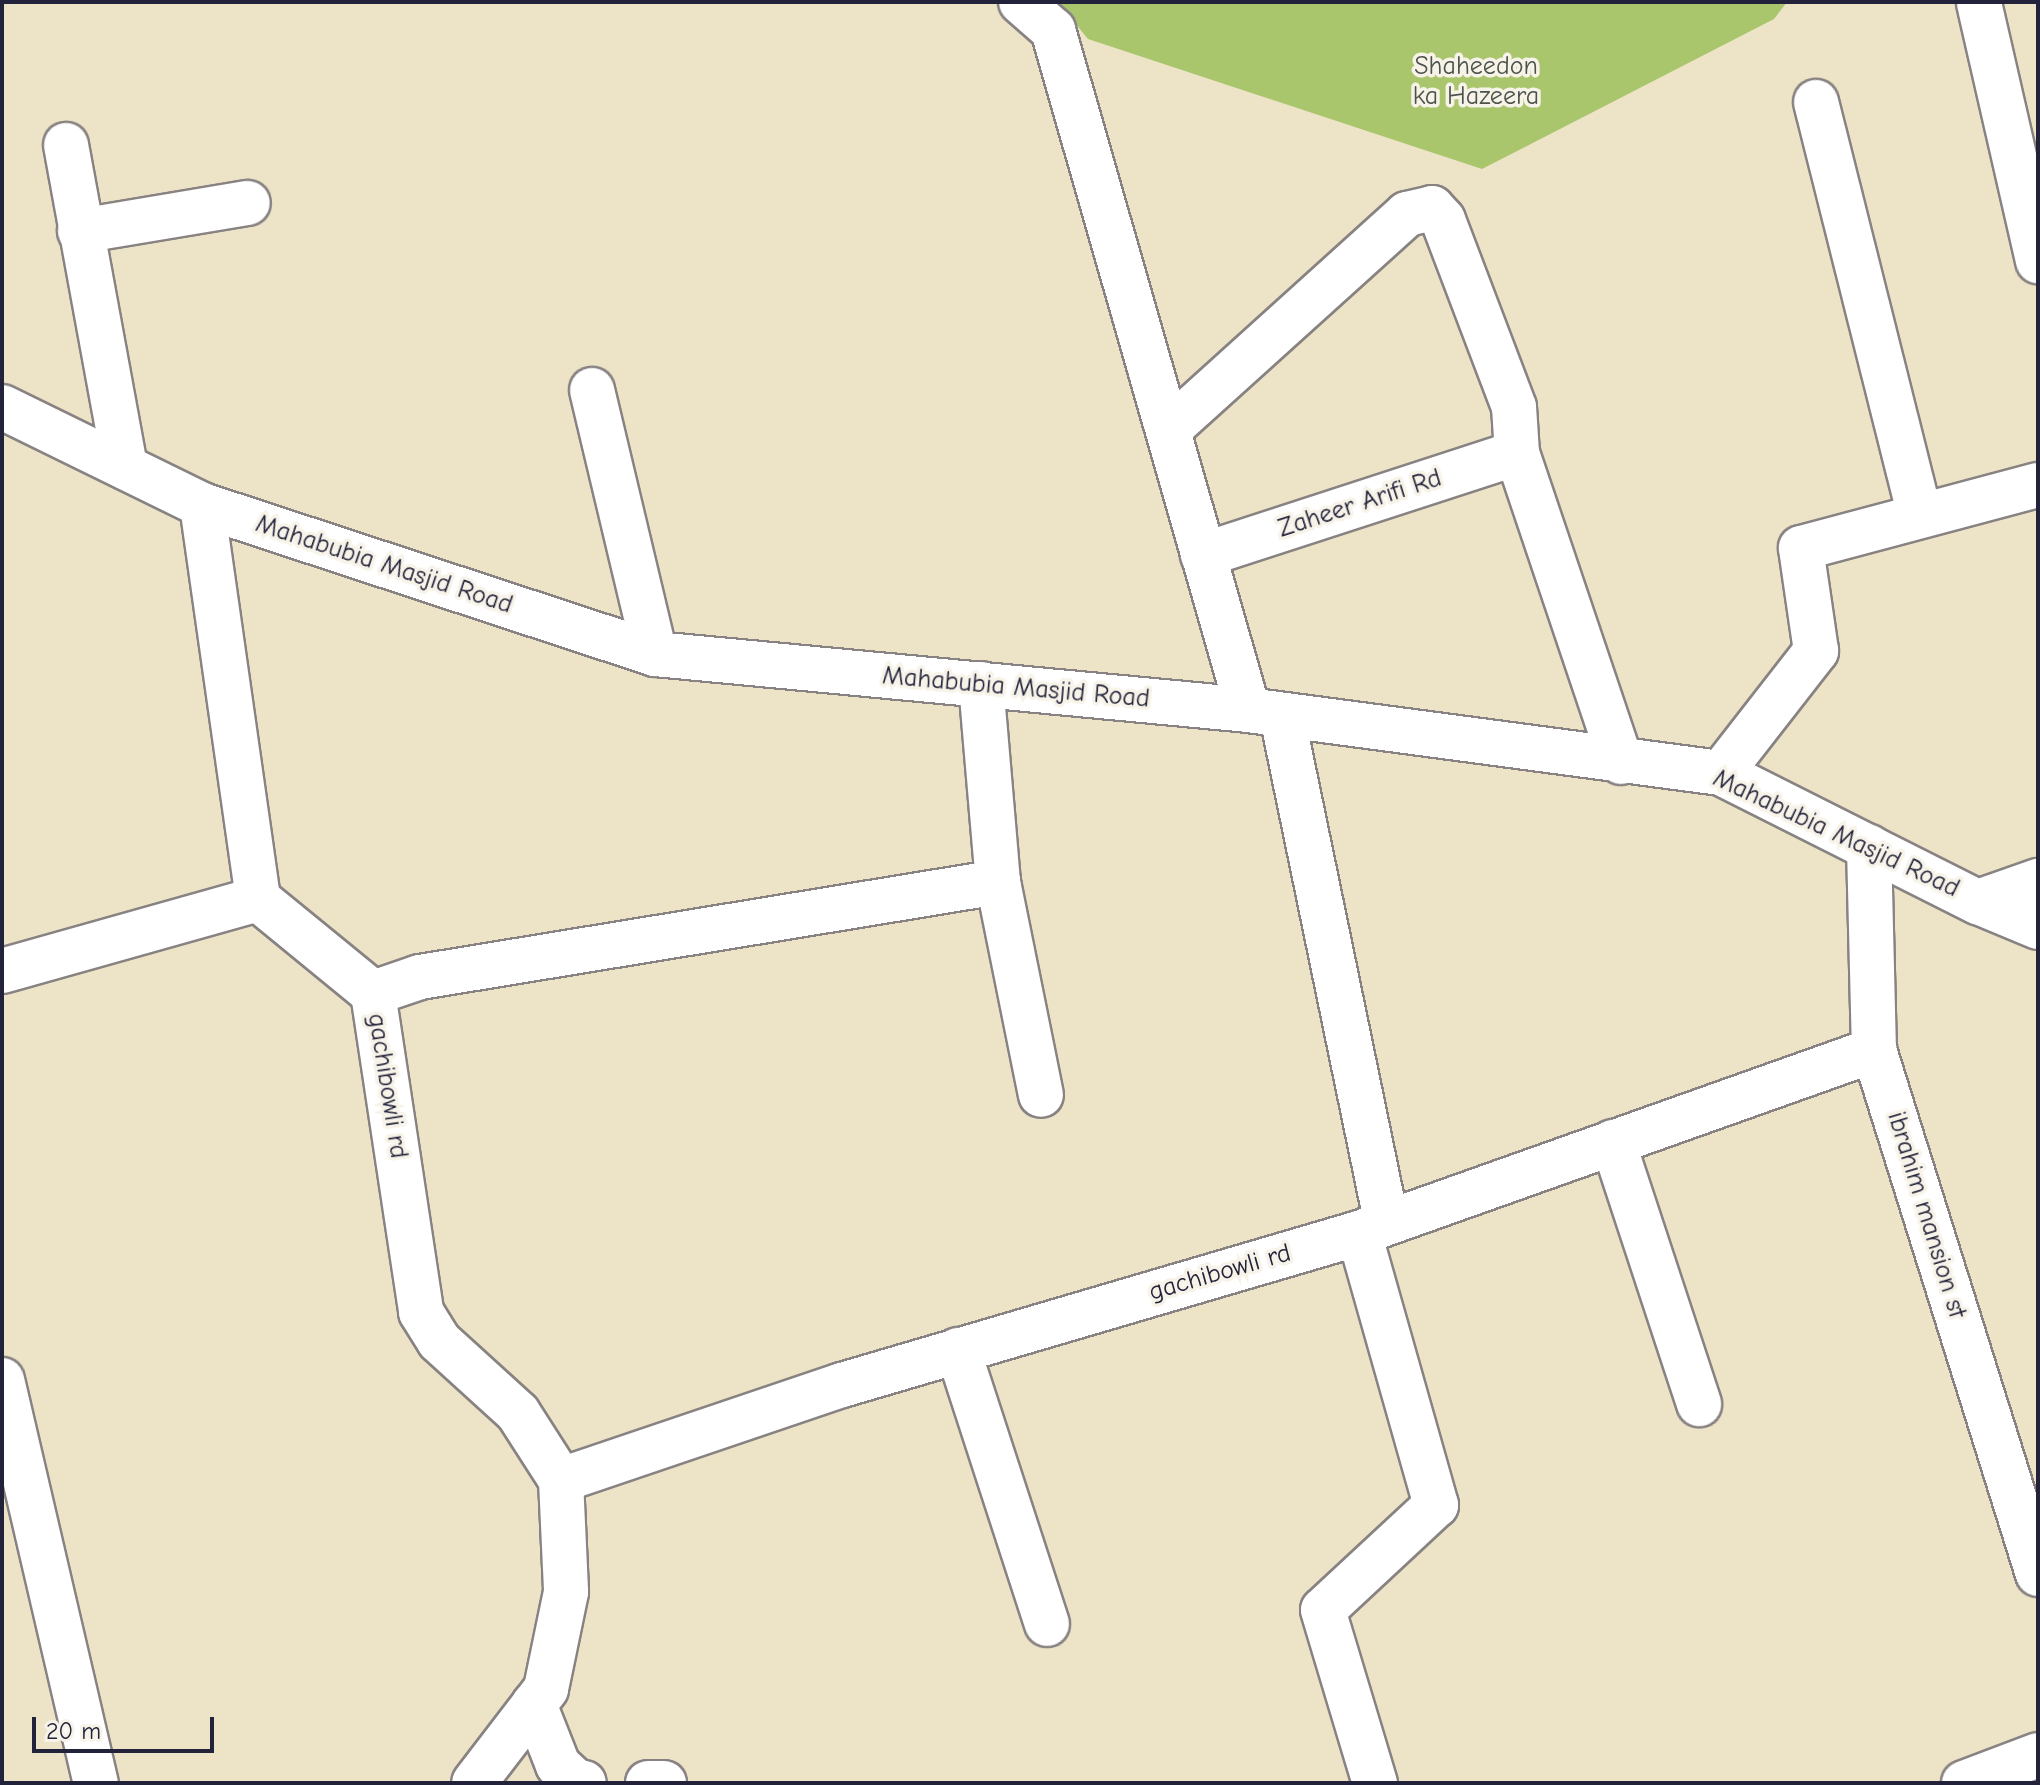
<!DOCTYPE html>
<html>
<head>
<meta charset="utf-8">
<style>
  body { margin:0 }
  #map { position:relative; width:2040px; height:1785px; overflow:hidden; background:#ede4c8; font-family:"Comic Neue",sans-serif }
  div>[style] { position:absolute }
  .green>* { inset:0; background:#aac66d }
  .roads { filter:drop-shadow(2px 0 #888382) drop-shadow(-2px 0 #888382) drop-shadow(0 2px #888382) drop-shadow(0 -2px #888382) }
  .minor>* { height:44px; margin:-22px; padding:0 22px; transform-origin:22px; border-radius:22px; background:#fff }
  span { translate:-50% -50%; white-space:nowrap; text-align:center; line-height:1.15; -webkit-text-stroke:7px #f7f3e8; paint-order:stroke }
  .park-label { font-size:26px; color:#4b534a }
  .street-label { font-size:26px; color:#22223b }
  .frame { position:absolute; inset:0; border:4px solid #22223b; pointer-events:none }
  .scale { position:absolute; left:32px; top:1717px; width:182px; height:36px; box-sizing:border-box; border:4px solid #22223b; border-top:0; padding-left:10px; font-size:24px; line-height:28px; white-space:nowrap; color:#22223b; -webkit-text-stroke:6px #f7f3e8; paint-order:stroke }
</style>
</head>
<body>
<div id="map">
  <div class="green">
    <i style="clip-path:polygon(1058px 2px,1787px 2px,1774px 19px,1482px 169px,1088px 39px)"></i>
  </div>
  <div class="roads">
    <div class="minor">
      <i style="left:1021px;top:2px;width:43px;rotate:41.2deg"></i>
      <i style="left:1053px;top:30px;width:707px;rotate:74deg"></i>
      <i style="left:1979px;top:3px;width:265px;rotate:77.1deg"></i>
      <i style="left:1816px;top:102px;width:426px;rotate:75.9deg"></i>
      <i style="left:66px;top:145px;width:327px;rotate:79.6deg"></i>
      <i style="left:80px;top:231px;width:170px;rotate:-9.5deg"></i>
      <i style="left:592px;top:390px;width:271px;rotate:76.6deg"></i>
      <i style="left:2px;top:407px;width:223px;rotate:26.1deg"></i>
      <i style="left:202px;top:505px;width:477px;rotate:18.2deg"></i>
      <i style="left:655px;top:654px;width:596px;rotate:5.39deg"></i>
      <i style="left:1248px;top:710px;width:477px;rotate:7.6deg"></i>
      <i style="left:1721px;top:773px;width:288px;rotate:26.7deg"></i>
      <i style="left:1978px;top:902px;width:65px;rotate:22.6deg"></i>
      <i style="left:1168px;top:430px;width:322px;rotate:-42.1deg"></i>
      <i style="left:1407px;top:214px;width:26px;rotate:-13deg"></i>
      <i style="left:1432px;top:208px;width:16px;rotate:47deg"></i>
      <i style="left:1443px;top:220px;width:200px;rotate:69.2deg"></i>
      <i style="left:1514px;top:407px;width:46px;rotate:86.3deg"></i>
      <i style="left:1517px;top:453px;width:326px;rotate:71.4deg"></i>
      <i style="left:202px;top:505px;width:398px;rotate:81.9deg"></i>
      <i style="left:258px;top:899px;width:149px;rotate:39.3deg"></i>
      <i style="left:373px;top:993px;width:323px;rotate:81.4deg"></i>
      <i style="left:421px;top:1312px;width:34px;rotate:58deg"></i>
      <i style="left:439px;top:1341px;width:107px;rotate:42.3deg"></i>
      <i style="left:518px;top:1413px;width:80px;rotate:57.3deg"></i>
      <i style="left:561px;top:1480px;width:112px;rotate:87.4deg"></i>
      <i style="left:566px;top:1592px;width:99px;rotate:101.7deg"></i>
      <i style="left:546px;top:1689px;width:118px;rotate:127.5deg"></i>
      <i style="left:1203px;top:555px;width:330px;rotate:-18deg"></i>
      <i style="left:981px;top:684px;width:199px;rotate:85.1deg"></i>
      <i style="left:998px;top:882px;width:217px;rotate:78.6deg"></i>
      <i style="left:1282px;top:716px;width:515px;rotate:78.34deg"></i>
      <i style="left:1721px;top:773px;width:155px;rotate:-52.1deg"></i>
      <i style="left:1816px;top:651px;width:104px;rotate:-98.3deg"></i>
      <i style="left:1801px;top:548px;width:245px;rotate:-14.9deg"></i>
      <i style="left:1869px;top:847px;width:203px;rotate:88.6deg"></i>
      <i style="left:1874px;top:1050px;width:549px;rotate:72.62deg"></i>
      <i style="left:1978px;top:902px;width:64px;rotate:-19.3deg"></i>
      <i style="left:2px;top:971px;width:266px;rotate:-15.7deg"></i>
      <i style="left:373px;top:993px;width:50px;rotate:-18.8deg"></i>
      <i style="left:420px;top:977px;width:586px;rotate:-9.33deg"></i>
      <i style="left:1613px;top:1142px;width:276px;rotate:71.8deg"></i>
      <i style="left:1359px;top:1233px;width:283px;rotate:74.2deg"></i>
      <i style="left:1436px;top:1505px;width:154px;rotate:137.1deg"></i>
      <i style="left:1323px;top:1610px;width:181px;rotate:73.3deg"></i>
      <i style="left:958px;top:1350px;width:288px;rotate:72deg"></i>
      <i style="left:2px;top:1380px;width:414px;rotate:76.9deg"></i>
      <i style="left:561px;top:1480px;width:297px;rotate:-18.7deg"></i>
      <i style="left:842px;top:1385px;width:539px;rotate:-16.38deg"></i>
      <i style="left:1359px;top:1233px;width:547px;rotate:-19.56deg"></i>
      <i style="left:534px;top:1704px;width:66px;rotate:68.5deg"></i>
      <i style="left:558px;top:1765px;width:23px;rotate:43deg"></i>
      <i style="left:575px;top:1781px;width:9px;rotate:13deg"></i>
      <i style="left:648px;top:1783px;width:16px"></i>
      <i style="left:1964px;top:1783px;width:79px;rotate:-20.7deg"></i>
    </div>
  </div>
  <div class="park-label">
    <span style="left:1476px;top:82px">Shaheedon<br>ka Hazeera</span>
  </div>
  <div class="street-label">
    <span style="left:1360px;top:504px;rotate:-18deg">Zaheer Arifi Rd</span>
    <span style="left:384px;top:565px;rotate:18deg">Mahabubia Masjid Road</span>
    <span style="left:1016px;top:688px;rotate:5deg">Mahabubia Masjid Road</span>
    <span style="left:1836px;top:834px;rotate:25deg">Mahabubia Masjid Road</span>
    <span style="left:387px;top:1086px;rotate:81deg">gachibowli rd</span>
    <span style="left:1926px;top:1215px;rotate:73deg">ibrahim mansion st</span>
    <span style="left:1220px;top:1273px;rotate:-16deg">gachibowli rd</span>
  </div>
  <div class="frame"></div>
  <div class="scale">20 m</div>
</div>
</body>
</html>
